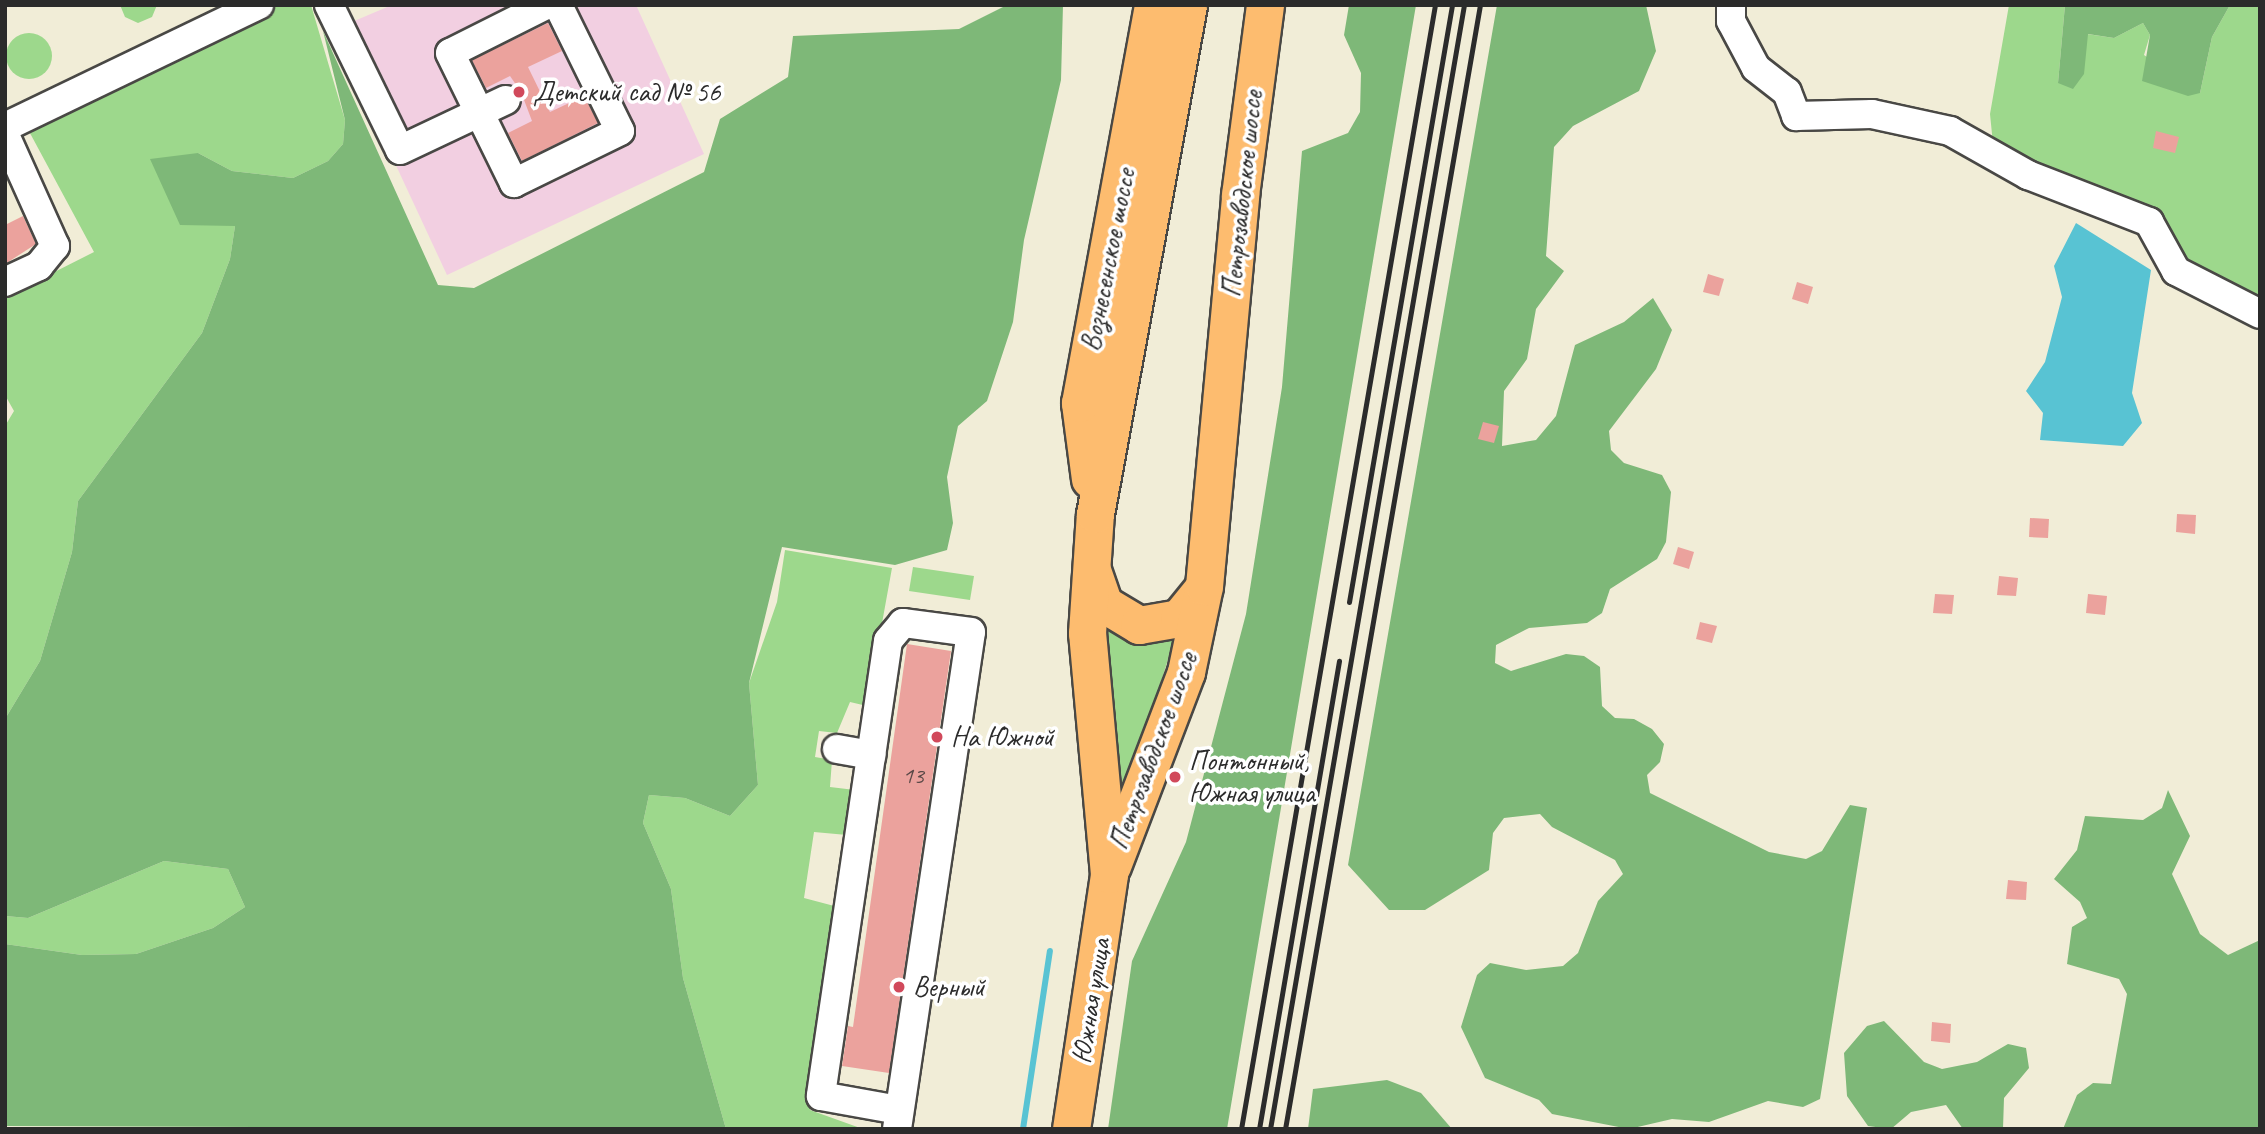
<!DOCTYPE html>
<html>
<head>
<meta charset="utf-8">
<style>
  body { margin:0 }
  #map { position:relative; width:2265px; height:1134px; overflow:hidden; background:#f1edd7; font-family:Caveat,sans-serif }
  div>[style] { position:absolute }
  .built>* { inset:0; background:#f2cfe1 }
  .green>* { inset:0; background:#9dd88c }
  .round { border-radius:50% }
  .forest>* { inset:0; background:#7eb878 }
  .water>* { inset:0; background:#58c3d3 }
  .stream>* { height:6px; margin:-3px; padding:0 3px; transform-origin:3px; border-radius:3px; background:#58c3d3 }
  .building>* { inset:0; background:#eba29d }
  .roads { filter:drop-shadow(2px 0 #494845) drop-shadow(-2px 0 #494845) drop-shadow(0 2px #494845) drop-shadow(0 -2px #494845) }
  .minor>* { height:28px; margin:-14px; padding:0 14px; transform-origin:14px; border-radius:14px; background:#fff }
  .major>* { height:37px; margin:-18.5px; padding:0 18.5px; transform-origin:18.5px; border-radius:18.5px; background:#fdbc6f }
  .rail>* { height:5px; margin:-2.5px; padding:0 2.5px; transform-origin:2.5px; border-radius:2.5px; background:#2b2b2b }
  .dots>* { width:19px; height:19px; translate:-50% -50%; box-sizing:border-box; border:4px solid #fff; border-radius:50% }
  span { translate:-50% -50%; white-space:nowrap; text-align:center; line-height:1.15; -webkit-text-stroke:7px #fff; paint-order:stroke }
  .number-label { font-size:24px; color:#5b4948 }
  .number-label span { -webkit-text-stroke-width:0 }
  .poi-label { font-size:28px; color:#2b2b2b }
  .left { translate:0 -50%; text-align:left }
  .street-label { font-size:28px; color:#2b2b2b }
  .frame { position:absolute; inset:0; border:7px solid #2b2b2b; pointer-events:none }
</style>
</head>
<body>
<div id="map">
  <div class="built">
    <i style="clip-path:polygon(392px 5px,636px 5px,704px 154px,447px 275px,333px 30px)"></i>
  </div>
  <div class="green">
    <i style="clip-path:polygon(120px 5px,157px 5px,152px 17px,138px 23px,125px 17px)"></i>
    <i style="clip-path:polygon(271px 5px,311px 5px,345px 120px,343px 144px,328px 161px,293px 178px,232px 171px,198px 153px,235px 226px,230px 259px,202px 333px,78px 501px,72px 552px,40px 661px,5px 719px,5px 426px,14px 411px,5px 395px,5px 297px,94px 252px,24px 122px)"></i>
    <i style="clip-path:polygon(2009px 5px,2065px 5px,2058px 83px,2087px 34px,2114px 38px,2143px 23px,2150px 35px,2144px 55px,2200px 93px,2212px 37px,2230px 5px,2260px 5px,2260px 307px,2181px 263px,2155px 216px,2030px 169px,1993px 144px,1990px 114px)"></i>
    <i class="round" style="left:6px;top:33px;width:46px;height:46px"></i>
    <i style="clip-path:polygon(785px 550px,892px 568px,867px 706px,850px 702px,837px 733px,819px 731px,815px 757px,832px 760px,830px 787px,855px 790px,847px 835px,814px 832px,804px 898px,838px 907px,810px 1110px,863px 1129px,726px 1129px,683px 978px,671px 889px,643px 823px,649px 795px,685px 798px,730px 816px,758px 785px,749px 683px,777px 602px)"></i>
    <i style="clip-path:polygon(913px 567px,974px 576px,970px 600px,909px 591px)"></i>
    <i style="clip-path:polygon(1101px 616px,1177px 631px,1131px 777px,1122px 782px)"></i>
    <i style="clip-path:polygon(164px 861px,228px 869px,245px 907px,213px 928px,136px 954px,82px 955px,5px 944px,5px 916px,28px 918px)"></i>
  </div>
  <div class="forest">
    <i style="clip-path:polygon(1007px 5px,1063px 5px,1061px 80px,1024px 240px,1013px 322px,987px 401px,958px 426px,947px 477px,953px 523px,947px 550px,895px 565px,782px 547px,749px 683px,758px 785px,730px 816px,685px 798px,649px 795px,643px 823px,671px 889px,683px 978px,726px 1129px,5px 1126px,5px 944px,82px 955px,136px 954px,213px 928px,245px 907px,228px 869px,164px 861px,28px 918px,5px 916px,5px 719px,40px 661px,72px 552px,78px 501px,202px 333px,230px 259px,235px 226px,180px 225px,150px 159px,198px 153px,232px 171px,293px 178px,328px 161px,343px 144px,345px 120px,323px 31px,438px 285px,474px 288px,704px 172px,720px 119px,788px 77px,793px 36px,959px 29px)"></i>
    <i style="clip-path:polygon(1349px 5px,1416px 5px,1227px 1129px,1108px 1129px,1132px 961px,1186px 842px,1246px 614px,1282px 387px,1302px 151px,1348px 133px,1360px 112px,1361px 73px,1344px 35px)"></i>
    <i style="clip-path:polygon(1497px 5px,1646px 5px,1656px 51px,1639px 91px,1573px 126px,1554px 147px,1546px 256px,1564px 271px,1536px 309px,1527px 359px,1504px 391px,1502px 446px,1536px 440px,1556px 416px,1575px 345px,1624px 322px,1653px 298px,1672px 330px,1656px 369px,1609px 431px,1611px 450px,1624px 463px,1662px 475px,1671px 492px,1666px 542px,1657px 559px,1610px 589px,1602px 613px,1587px 623px,1529px 628px,1496px 645px,1495px 663px,1511px 671px,1566px 654px,1584px 656px,1600px 667px,1602px 706px,1615px 718px,1634px 719px,1652px 729px,1664px 744px,1660px 762px,1647px 775px,1650px 793px,1769px 852px,1806px 859px,1822px 851px,1850px 805px,1867px 808px,1820px 1099px,1803px 1107px,1768px 1101px,1709px 1122px,1672px 1119px,1629px 1129px,1552px 1114px,1539px 1100px,1485px 1078px,1461px 1027px,1477px 975px,1490px 963px,1526px 970px,1563px 966px,1578px 953px,1598px 901px,1623px 874px,1615px 860px,1552px 827px,1540px 814px,1504px 818px,1493px 833px,1489px 870px,1425px 910px,1389px 910px,1348px 865px)"></i>
    <i style="clip-path:polygon(2065px 5px,2230px 5px,2212px 37px,2200px 93px,2188px 96px,2142px 81px,2150px 35px,2143px 23px,2114px 38px,2088px 34px,2084px 74px,2073px 89px,2058px 83px)"></i>
    <i style="clip-path:polygon(2168px 790px,2190px 836px,2172px 874px,2200px 934px,2228px 955px,2260px 940px,2260px 1129px,2063px 1129px,2077px 1095px,2093px 1083px,2111px 1084px,2127px 994px,2119px 979px,2067px 964px,2072px 927px,2087px 918px,2080px 902px,2054px 879px,2077px 850px,2085px 816px,2143px 820px,2162px 808px)"></i>
    <i style="clip-path:polygon(1884px 1021px,1924px 1062px,1942px 1069px,1977px 1062px,2008px 1044px,2026px 1048px,2029px 1068px,2004px 1098px,2003px 1129px,1963px 1129px,1946px 1105px,1911px 1112px,1891px 1129px,1868px 1126px,1847px 1096px,1844px 1053px,1867px 1026px)"></i>
    <i style="clip-path:polygon(1387px 1080px,1421px 1093px,1452px 1129px,1308px 1129px,1313px 1089px)"></i>
  </div>
  <div class="water">
    <i style="clip-path:polygon(2076px 223px,2151px 270px,2132px 393px,2142px 423px,2123px 446px,2040px 440px,2043px 413px,2026px 391px,2045px 362px,2062px 297px,2054px 266px)"></i>
  </div>
  <div class="stream">
    <i style="left:1023px;top:1129px;width:180px;rotate:-81.4deg"></i>
  </div>
  <div class="building">
    <i style="clip-path:polygon(548px 23px,562px 51px,528px 67px,550px 112px,584px 96px,598px 123px,522px 161px,508px 133px,532px 121px,521px 92px,510px 76px,486px 88px,472px 60px)"></i>
    <i style="clip-path:polygon(2156px 131px,2179px 137px,2175px 153px,2153px 148px)"></i>
    <i style="clip-path:polygon(23px 216px,36px 244px,5px 264px,5px 225px)"></i>
    <i style="clip-path:polygon(1708px 274px,1724px 279px,1719px 296px,1703px 292px)"></i>
    <i style="clip-path:polygon(1797px 282px,1813px 287px,1808px 304px,1792px 299px)"></i>
    <i style="clip-path:polygon(1483px 422px,1499px 426px,1494px 443px,1478px 439px)"></i>
    <i style="clip-path:polygon(2177px 514px,2196px 515px,2195px 534px,2176px 532px)"></i>
    <i style="clip-path:polygon(2030px 518px,2049px 519px,2048px 538px,2029px 537px)"></i>
    <i style="clip-path:polygon(1678px 547px,1694px 552px,1689px 569px,1673px 564px)"></i>
    <i style="clip-path:polygon(1999px 576px,2018px 578px,2016px 596px,1997px 595px)"></i>
    <i style="clip-path:polygon(1935px 594px,1954px 595px,1952px 614px,1933px 613px)"></i>
    <i style="clip-path:polygon(2088px 594px,2107px 596px,2105px 615px,2086px 613px)"></i>
    <i style="clip-path:polygon(1700px 622px,1717px 626px,1712px 643px,1696px 639px)"></i>
    <i style="clip-path:polygon(907px 644px,951px 651px,889px 1073px,842px 1066px,848px 1026px,853px 1027px)"></i>
    <i style="clip-path:polygon(2008px 880px,2027px 882px,2026px 900px,2006px 899px)"></i>
    <i style="clip-path:polygon(1932px 1022px,1951px 1024px,1950px 1043px,1931px 1041px)"></i>
  </div>
  <div class="roads">
    <div class="minor">
      <i style="left:329px;top:5px;width:161px;rotate:63.9deg"></i>
      <i style="left:400px;top:150px;width:117px;rotate:-25.3deg"></i>
      <i style="left:546px;top:5px;width:107px;rotate:153.4deg"></i>
      <i style="left:450px;top:53px;width:145px;rotate:63.8deg"></i>
      <i style="left:514px;top:183px;width:118px;rotate:-26.1deg"></i>
      <i style="left:620px;top:131px;width:140px;rotate:-116.2deg"></i>
      <i style="left:1731px;top:5px;width:16px;rotate:90deg"></i>
      <i style="left:1731px;top:21px;width:53px;rotate:62deg"></i>
      <i style="left:1756px;top:68px;width:39px;rotate:38deg"></i>
      <i style="left:1787px;top:92px;width:26px;rotate:69deg"></i>
      <i style="left:1796px;top:116px;width:76px;rotate:-1.5deg"></i>
      <i style="left:1872px;top:114px;width:80px;rotate:12.3deg"></i>
      <i style="left:1950px;top:131px;width:90px;rotate:29.4deg"></i>
      <i style="left:2028px;top:175px;width:130px;rotate:21.2deg"></i>
      <i style="left:2149px;top:222px;width:56px;rotate:61.1deg"></i>
      <i style="left:2176px;top:271px;width:94px;rotate:27.1deg"></i>
      <i style="left:5px;top:127px;width:282px;rotate:-25.7deg"></i>
      <i style="left:5px;top:135px;width:122px;rotate:65.8deg"></i>
      <i style="left:55px;top:246px;width:26px;rotate:129deg"></i>
      <i style="left:39px;top:266px;width:38px;rotate:155deg"></i>
      <i style="left:837px;top:749px;width:35px;rotate:10deg"></i>
      <i style="left:897px;top:1129px;width:502px;rotate:-81.53deg"></i>
      <i style="left:971px;top:632px;width:69px;rotate:-172.5deg"></i>
      <i style="left:903px;top:623px;width:23px;rotate:130deg"></i>
      <i style="left:888px;top:641px;width:460px;rotate:98.4deg"></i>
      <i style="left:821px;top:1096px;width:79px;rotate:10.2deg"></i>
    </div>
    <div class="major">
      <i style="left:1090px;top:479px;width:77px;rotate:-97.5deg"></i>
      <i style="left:1080px;top:403px;width:405px;rotate:-79.6deg"></i>
      <i style="left:1092px;top:570px;width:36px;rotate:71deg"></i>
      <i style="left:1104px;top:604px;width:41px;rotate:31deg"></i>
      <i style="left:1139px;top:625px;width:41px;rotate:-9.9deg"></i>
      <i style="left:1179px;top:618px;width:38px;rotate:-51deg"></i>
      <i style="left:1112px;top:866px;width:208px;rotate:-69.1deg"></i>
      <i style="left:1186px;top:672px;width:88px;rotate:-78.2deg"></i>
      <i style="left:1204px;top:586px;width:393px;rotate:-84.7deg"></i>
      <i style="left:1240px;top:195px;width:192px;rotate:-82.5deg"></i>
      <i style="left:1071px;top:1129px;width:258px;rotate:-81.5deg"></i>
      <i style="left:1109px;top:874px;width:242px;rotate:-95.2deg"></i>
      <i style="left:1087px;top:633px;width:119px;rotate:-86.2deg"></i>
      <i style="left:1095px;top:514px;width:517px;rotate:-79.65deg"></i>
    </div>
  </div>
  <div class="rail">
    <i style="left:1349px;top:602px;width:606px;rotate:-80.21deg"></i>
    <i style="left:1241px;top:1129px;width:1141px;rotate:-80.21deg"></i>
    <i style="left:1259px;top:1129px;width:475px;rotate:-80.3deg"></i>
    <i style="left:1270px;top:1129px;width:1141px;rotate:-80.21deg"></i>
    <i style="left:1285px;top:1129px;width:1141px;rotate:-80.16deg"></i>
  </div>
  <div class="dots">
    <i style="left:519px;top:92px;background:#d1495b"></i>
    <i style="left:937px;top:737px;background:#d1495b"></i>
    <i style="left:1175px;top:777px;background:#d1495b"></i>
    <i style="left:899px;top:987px;background:#d1495b"></i>
  </div>
  <div class="number-label">
    <span style="left:913px;top:776px">13</span>
  </div>
  <div class="poi-label">
    <span class="left" style="left:533px;top:92px">Детский сад № 56</span>
    <span class="left" style="left:951px;top:737px">На Южной</span>
    <span class="left" style="left:1189px;top:777px">Понтонный,<br>Южная улица</span>
    <span class="left" style="left:913px;top:987px">Верный</span>
  </div>
  <div class="street-label">
    <span style="left:1242px;top:194px;rotate:-84deg">Петрозаводское шоссе</span>
    <span style="left:1108px;top:260px;rotate:-79deg">Вознесенское шоссе</span>
    <span style="left:1153px;top:751px;rotate:-70deg">Петрозаводское шоссе</span>
    <span style="left:1091px;top:1001px;rotate:-81deg">Южная улица</span>
  </div>
  <div class="frame"></div>
</div>
</body>
</html>
